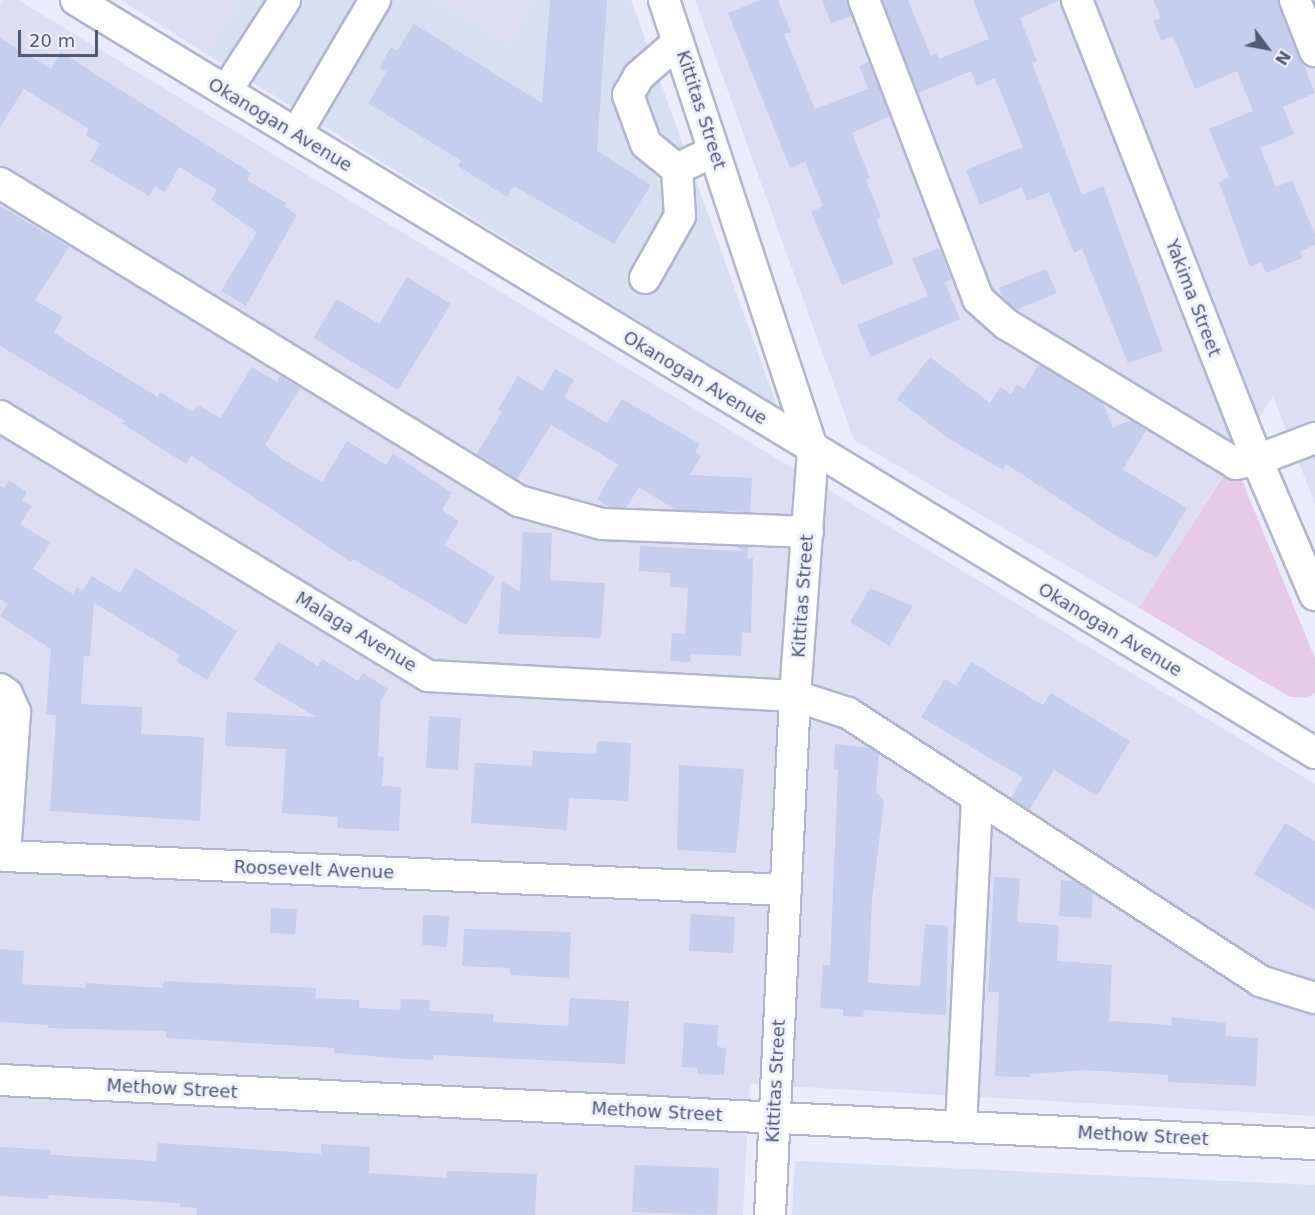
<!DOCTYPE html>
<html>
<head>
<meta charset="utf-8">
<style>
  body { margin:0 }
  #map { position:relative; width:1315px; height:1215px; overflow:hidden; background:#ebebfb; font-family:"DejaVu Sans",sans-serif }
  div>[style] { position:absolute }
  .residential>* { inset:0; background:#dddef4 }
  .commercial>* { inset:0; background:#d7dff2 }
  .green>* { inset:0; background:#e6cae7 }
  .building>* { inset:0; background:#c5ceed }
  .roads { filter:drop-shadow(2px 0 #b1b6cc) drop-shadow(-2px 0 #b1b6cc) drop-shadow(0 2px #b1b6cc) drop-shadow(0 -2px #b1b6cc) }
  .minor>* { height:30px; margin:-15px; padding:0 15px; transform-origin:15px; border-radius:15px; background:#fff }
  span { translate:-50% -50%; white-space:nowrap; text-align:center; line-height:1.15; -webkit-text-stroke:6px #f1f1fd; paint-order:stroke }
  .street-label { font-size:18px; color:#505a73 }
  .north { position:absolute; left:1237px; top:18px; width:60px; height:60px; -webkit-text-stroke:4px #f1f1fd; paint-order:stroke; rotate:122deg; font-size:16px; font-weight:700; line-height:24px; text-align:center; color:#505a73 }
  .north::after { content:''; display:block; margin:auto; width:21px; height:27px; background:#505a73; clip-path:polygon(50% 0,100% 100%,50% 72%,0 100%) }
  .scale { position:absolute; left:18px; top:30px; width:80px; height:27px; box-sizing:border-box; border:3px solid #505a73; border-top:0; padding-left:8px; font-size:18px; line-height:21px; white-space:nowrap; color:#505a73; -webkit-text-stroke:4px #f1f1fd; paint-order:stroke }
</style>
</head>
<body>
<div id="map">
  <div class="residential">
    <i style="clip-path:polygon(4px 0,18px 0,1315px 784px,1315px 1116px,750px 1084px,743px 1215px,0 1215px,0 6px)"></i>
    <i style="clip-path:polygon(121px 0,240px 0,205px 53px)"></i>
    <i style="clip-path:polygon(435px 0,533px 0,509px 42px)"></i>
    <i style="clip-path:polygon(695px 0,1315px 0,1315px 504px,1273px 396px,1139px 608px,854px 440px)"></i>
  </div>
  <div class="commercial">
    <i style="clip-path:polygon(240px 0,435px 0,509px 42px,533px 0,631px 0,777px 406px,205px 53px)"></i>
    <i style="clip-path:polygon(795px 1161px,1315px 1185px,1315px 1215px,792px 1215px)"></i>
  </div>
  <div class="green">
    <i style="clip-path:polygon(1227px 470px,1241px 478px,1315px 658px,1315px 693px,1307px 698px,1290px 697px,1139px 608px)"></i>
  </div>
  <div class="building">
    <i style="clip-path:polygon(550px 0,607px 0,597px 151px,651px 185px,614px 244px,514px 186px,507px 197px,458px 166px,461px 161px,368px 103px,387px 72px,379px 68px,391px 47px,397px 51px,414px 24px,542px 103px)"></i>
    <i style="clip-path:polygon(760px 0,778px 0,791px 32px,784px 34px,815px 109px,868px 89px,859px 66px,869px 62px,890px 116px,852px 133px,870px 178px,866px 180px,881px 217px,876px 219px,894px 264px,842px 285px,811px 212px,823px 206px,805px 162px,790px 168px,728px 13px)"></i>
    <i style="clip-path:polygon(822px 0,847px 0,852px 16px,831px 23px)"></i>
    <i style="clip-path:polygon(882px 0,908px 0,931px 56px,936px 53px,939px 59px,989px 39px,973px 0,1060px 0,1020px 18px,1037px 61px,1032px 63px,1082px 195px,1103px 186px,1163px 351px,1128px 363px,1082px 249px,1074px 253px,1049px 192px,1027px 201px,1022px 187px,980px 205px,966px 170px,1023px 147px,995px 78px,977px 86px,971px 71px,918px 93px)"></i>
    <i style="clip-path:polygon(1153px 0,1278px 0,1315px 93px,1283px 107px,1294px 134px,1260px 148px,1276px 187px,1292px 180px,1315px 234px,1315px 245px,1300px 252px,1302px 258px,1266px 273px,1262px 262px,1250px 267px,1219px 182px,1229px 177px,1209px 129px,1253px 111px,1237px 71px,1195px 89px,1173px 36px,1161px 41px,1153px 21px,1161px 18px)"></i>
    <i style="clip-path:polygon(0 38px,51px 69px,61px 52px,251px 173px,247px 180px,286px 203px,284px 206px,297px 215px,246px 306px,221px 291px,257px 232px,211px 200px,217px 190px,179px 167px,165px 192px,155px 186px,149px 196px,90px 161px,100px 144px,85px 135px,89px 129px,24px 89px,0 127px)"></i>
    <i style="clip-path:polygon(0 206px,69px 247px,35px 300px,63px 317px,54px 332px,66px 341px,158px 397px,160px 392px,193px 412px,198px 405px,220px 418px,252px 367px,277px 382px,280px 376px,300px 388px,265px 445px,281px 458px,322px 482px,347px 441px,386px 465px,393px 453px,452px 493px,442px 510px,459px 521px,444px 545px,495px 577px,466px 625px,353px 559px,351px 562px,191px 456px,186px 464px,123px 424px,125px 421px,0 346px)"></i>
    <i style="clip-path:polygon(939px 248px,951px 279px,945px 282px,960px 319px,871px 357px,857px 325px,928px 296px,912px 259px)"></i>
    <i style="clip-path:polygon(1046px 269px,1057px 293px,1016px 310px,1003px 298px,999px 288px)"></i>
    <i style="clip-path:polygon(407px 277px,451px 304px,398px 390px,313px 338px,337px 299px,379px 324px)"></i>
    <i style="clip-path:polygon(930px 357px,990px 403px,1000px 387px,1011px 394px,1017px 384px,1024px 389px,1039px 364px,1103px 403px,1113px 428px,1131px 420px,1146px 430px,1123px 470px,1187px 508px,1157px 558px,1108px 531px,1006px 464px,1003px 470px,948px 438px,897px 399px)"></i>
    <i style="clip-path:polygon(555px 369px,574px 380px,564px 397px,607px 423px,622px 399px,700px 444px,695px 452px,701px 456px,690px 475px,752px 478px,750px 512px,676px 510px,639px 487px,626px 508px,609px 507px,597px 499px,618px 464px,551px 425px,517px 479px,476px 455px,502px 412px,498px 409px,518px 376px,542px 391px)"></i>
    <i style="clip-path:polygon(9px 480px,27px 492px,22px 500px,32px 506px,20px 524px,50px 543px,33px 569px,73px 594px,77px 587px,82px 591px,92px 576px,120px 593px,135px 568px,237px 631px,207px 680px,176px 661px,180px 655px,94px 603px,90px 656px,84px 656px,81px 704px,142px 707px,141px 734px,204px 737px,200px 821px,50px 811px,56px 715px,46px 714px,51px 649px,0 616px,8px 604px,0 599px,0 486px,4px 488px)"></i>
    <i style="clip-path:polygon(523px 532px,552px 533px,550px 580px,605px 583px,601px 638px,498px 634px,502px 581px,520px 592px)"></i>
    <i style="clip-path:polygon(640px 546px,743px 551px,736px 546px,748px 547px,747px 558px,753px 558px,751px 633px,742px 632px,741px 656px,691px 654px,690px 662px,670px 661px,672px 633px,685px 634px,688px 588px,670px 587px,670px 573px,639px 571px)"></i>
    <i style="clip-path:polygon(870px 588px,913px 606px,889px 646px,850px 622px)"></i>
    <i style="clip-path:polygon(278px 641px,318px 666px,322px 659px,358px 681px,363px 673px,388px 689px,381px 700px,378px 756px,384px 757px,382px 786px,401px 787px,399px 831px,337px 828px,338px 817px,282px 813px,286px 749px,225px 746px,227px 712px,316px 717px,254px 680px)"></i>
    <i style="clip-path:polygon(971px 662px,1043px 705px,1051px 693px,1130px 741px,1097px 796px,1054px 770px,1029px 810px,1011px 798px,1023px 778px,921px 717px,945px 679px,956px 686px)"></i>
    <i style="clip-path:polygon(429px 716px,461px 718px,458px 770px,426px 768px)"></i>
    <i style="clip-path:polygon(597px 741px,631px 743px,628px 801px,569px 798px,567px 830px,471px 823px,475px 763px,532px 766px,533px 751px,596px 754px)"></i>
    <i style="clip-path:polygon(835px 744px,870px 748px,879px 754px,876px 793px,884px 800px,872px 901px,868px 983px,920px 986px,925px 924px,948px 926px,946px 1015px,864px 1010px,863px 1017px,843px 1016px,843px 1009px,820px 1008px,823px 965px,830px 965px,838px 770px,834px 770px)"></i>
    <i style="clip-path:polygon(679px 765px,744px 769px,736px 853px,677px 850px)"></i>
    <i style="clip-path:polygon(1285px 823px,1315px 841px,1315px 910px,1254px 874px)"></i>
    <i style="clip-path:polygon(994px 877px,1020px 878px,1017px 922px,1059px 925px,1057px 961px,1112px 965px,1109px 1021px,1171px 1025px,1172px 1017px,1226px 1023px,1226px 1036px,1258px 1038px,1256px 1086px,1168px 1082px,1168px 1075px,1084px 1070px,1030px 1074px,1030px 1077px,995px 1076px,999px 992px,988px 992px)"></i>
    <i style="clip-path:polygon(1061px 880px,1075px 881px,1093px 893px,1091px 918px,1059px 916px)"></i>
    <i style="clip-path:polygon(271px 908px,297px 909px,295px 934px,270px 933px)"></i>
    <i style="clip-path:polygon(691px 914px,735px 917px,733px 953px,689px 951px)"></i>
    <i style="clip-path:polygon(423px 915px,449px 916px,447px 947px,422px 945px)"></i>
    <i style="clip-path:polygon(464px 929px,571px 932px,569px 978px,510px 975px,510px 968px,462px 966px)"></i>
    <i style="clip-path:polygon(0 949px,24px 951px,22px 984px,85px 988px,86px 983px,163px 988px,164px 981px,316px 988px,315px 998px,359px 1000px,359px 1008px,400px 1010px,401px 999px,430px 1000px,429px 1011px,493px 1014px,493px 1022px,568px 1026px,570px 998px,629px 1001px,625px 1064px,433px 1055px,433px 1060px,393px 1058px,334px 1053px,334px 1048px,166px 1038px,166px 1031px,48px 1028px,48px 1025px,0 1022px)"></i>
    <i style="clip-path:polygon(684px 1023px,718px 1025px,717px 1047px,726px 1048px,724px 1075px,697px 1074px,697px 1068px,682px 1067px)"></i>
    <i style="clip-path:polygon(158px 1143px,321px 1154px,321px 1144px,370px 1147px,369px 1173px,447px 1178px,447px 1171px,537px 1174px,535px 1215px,197px 1215px,197px 1208px,180px 1207px,180px 1203px,49px 1195px,48px 1199px,0 1196px,0 1147px,51px 1150px,51px 1155px,156px 1161px)"></i>
    <i style="clip-path:polygon(635px 1165px,719px 1168px,717px 1215px,632px 1212px)"></i>
  </div>
  <div class="roads">
    <div class="minor">
      <i style="left:76px;top:0;width:1450px;rotate:31.29deg"></i>
      <i style="left:664px;top:0;width:474px;rotate:71.7deg"></i>
      <i style="left:813px;top:450px;width:247px;rotate:94.2deg"></i>
      <i style="left:795px;top:696px;width:520px;rotate:92.76deg"></i>
      <i style="left:864px;top:0;width:320px;rotate:69.1deg"></i>
      <i style="left:978px;top:299px;width:38px;rotate:42deg"></i>
      <i style="left:1006px;top:324px;width:269px;rotate:31.3deg"></i>
      <i style="left:1236px;top:464px;width:21px;rotate:-11deg"></i>
      <i style="left:1257px;top:460px;width:62px;rotate:-20.8deg"></i>
      <i style="left:1077px;top:0;width:494px;rotate:68.6deg"></i>
      <i style="left:1257px;top:460px;width:147px;rotate:66.8deg"></i>
      <i style="left:1295px;top:0;width:55px;rotate:68.6deg"></i>
      <i style="left:678px;top:42px;width:52px;rotate:138.9deg"></i>
      <i style="left:639px;top:76px;width:22px;rotate:120deg"></i>
      <i style="left:628px;top:95px;width:52px;rotate:69.8deg"></i>
      <i style="left:646px;top:144px;width:40px;rotate:39deg"></i>
      <i style="left:677px;top:169px;width:41px;rotate:-25.9deg"></i>
      <i style="left:226px;top:91px;width:108px;rotate:-57deg"></i>
      <i style="left:296px;top:134px;width:156px;rotate:-59.5deg"></i>
      <i style="left:0;top:183px;width:609px;rotate:31.5deg"></i>
      <i style="left:519px;top:501px;width:86px;rotate:15.5deg"></i>
      <i style="left:602px;top:524px;width:206px;rotate:2.2deg"></i>
      <i style="left:645px;top:278px;width:71px;rotate:-60.6deg"></i>
      <i style="left:680px;top:216px;width:47px;rotate:-93.7deg"></i>
      <i style="left:0;top:416px;width:501px;rotate:31.28deg"></i>
      <i style="left:428px;top:676px;width:368px;rotate:3.1deg"></i>
      <i style="left:795px;top:696px;width:56px;rotate:17.8deg"></i>
      <i style="left:848px;top:713px;width:491px;rotate:33deg"></i>
      <i style="left:1260px;top:981px;width:58px;rotate:17.2deg"></i>
      <i style="left:0;top:689px;width:9px;rotate:36deg"></i>
      <i style="left:7px;top:694px;width:20px;rotate:66deg"></i>
      <i style="left:15px;top:712px;width:144px;rotate:94deg"></i>
      <i style="left:5px;top:856px;width:782px;rotate:2.49deg"></i>
      <i style="left:0;top:1080px;width:1317px;rotate:2.79deg"></i>
      <i style="left:961px;top:1127px;width:330px;rotate:-87.2deg"></i>
    </div>
  </div>
  <div class="street-label">
    <span style="left:701px;top:110px;rotate:72deg">Kittitas Street</span>
    <span style="left:280px;top:125px;rotate:31deg">Okanogan Avenue</span>
    <span style="left:1193px;top:298px;rotate:69deg">Yakima Street</span>
    <span style="left:695px;top:378px;rotate:31deg">Okanogan Avenue</span>
    <span style="left:803px;top:596px;rotate:-86deg">Kittitas Street</span>
    <span style="left:1110px;top:630px;rotate:31deg">Okanogan Avenue</span>
    <span style="left:356px;top:632px;rotate:31deg">Malaga Avenue</span>
    <span style="left:314px;top:870px;rotate:2deg">Roosevelt Avenue</span>
    <span style="left:776px;top:1081px;rotate:-87deg">Kittitas Street</span>
    <span style="left:172px;top:1089px;rotate:3deg">Methow Street</span>
    <span style="left:657px;top:1112px;rotate:3deg">Methow Street</span>
    <span style="left:1143px;top:1136px;rotate:3deg">Methow Street</span>
  </div>
  <div class="north">N</div>
  <div class="scale">20 m</div>
</div>
</body>
</html>
